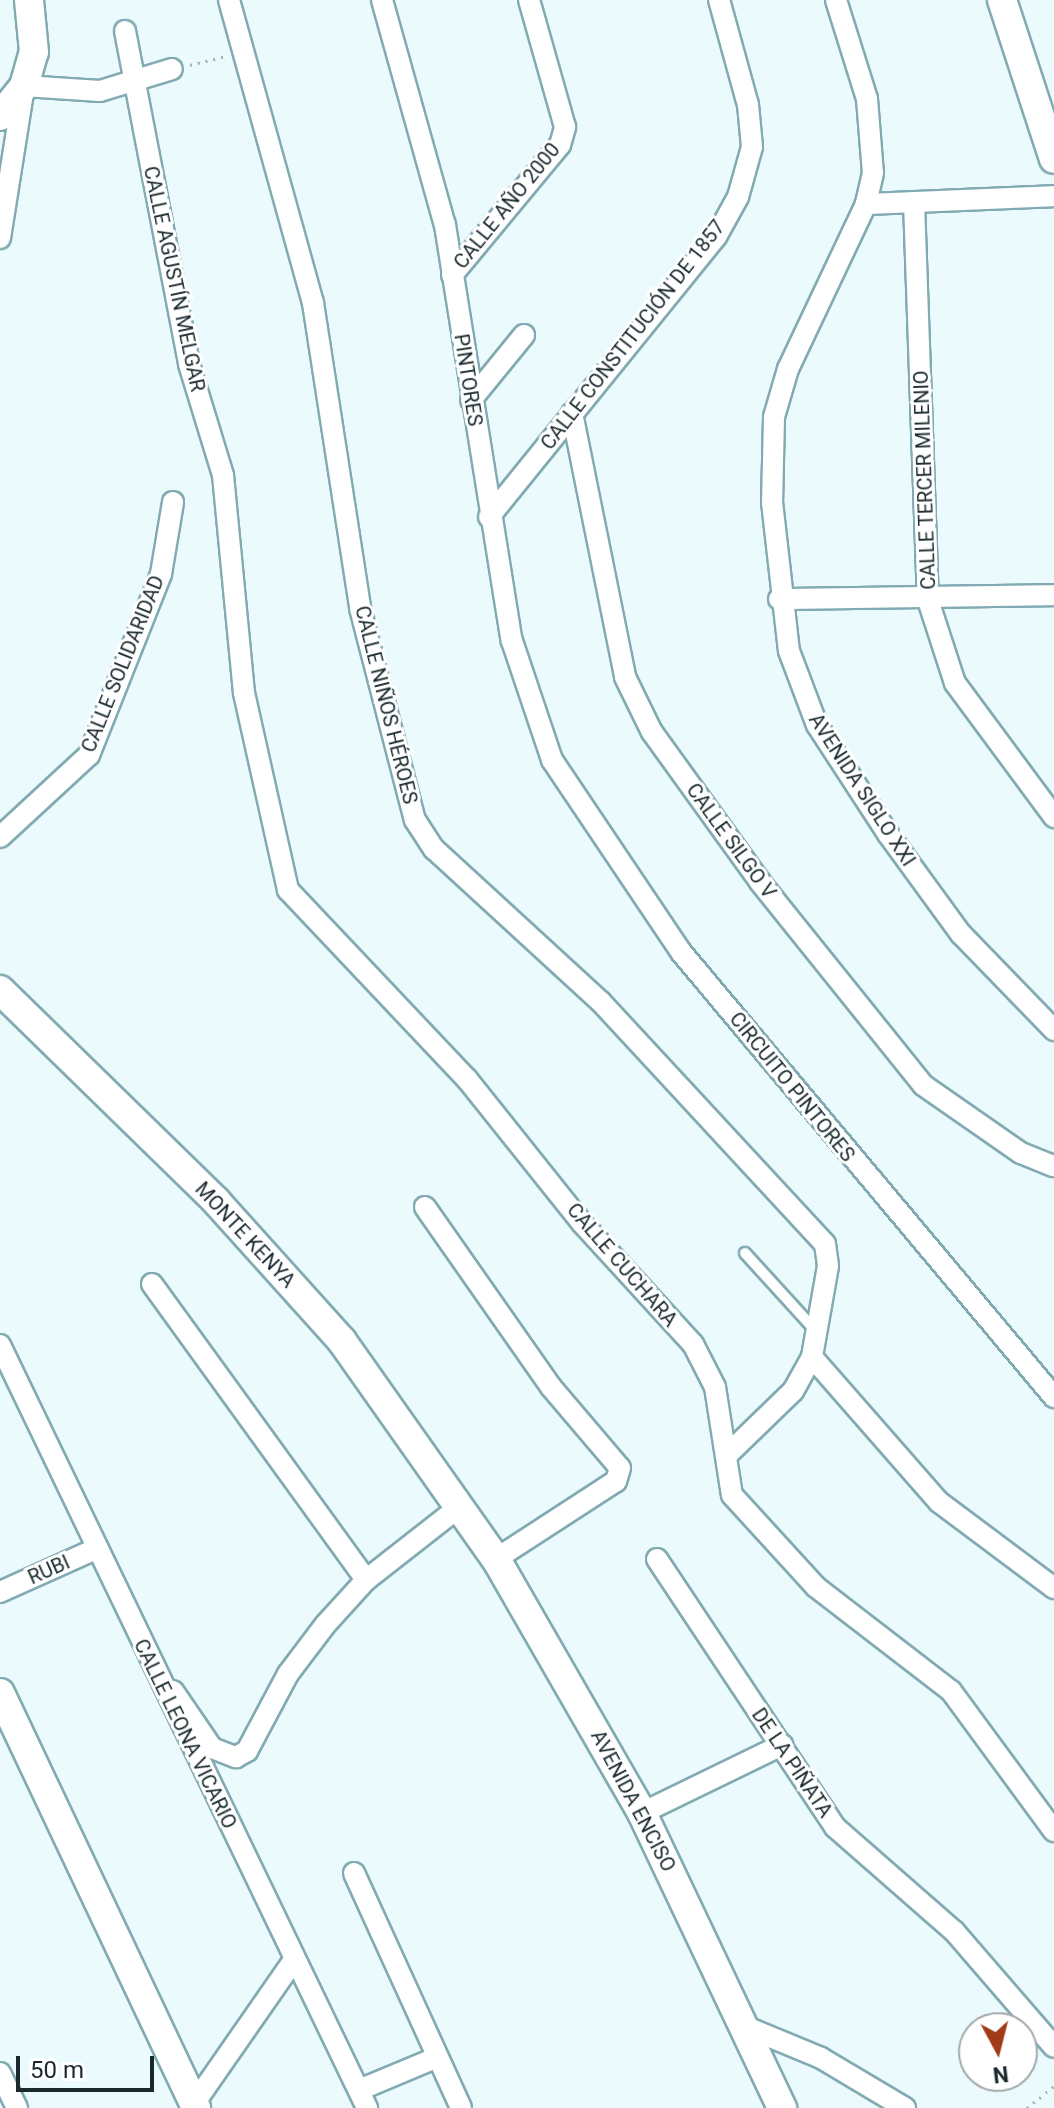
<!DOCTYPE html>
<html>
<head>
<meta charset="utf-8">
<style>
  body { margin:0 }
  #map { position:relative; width:1054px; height:2108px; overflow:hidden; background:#eafafd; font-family:Roboto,sans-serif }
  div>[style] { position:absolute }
  .path>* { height:3px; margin-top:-1.5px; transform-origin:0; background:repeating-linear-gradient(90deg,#a6b6b9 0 2px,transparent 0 8px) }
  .roads { filter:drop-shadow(2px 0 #82aab2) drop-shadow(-2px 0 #82aab2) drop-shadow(0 2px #82aab2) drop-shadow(0 -2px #82aab2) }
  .lane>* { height:10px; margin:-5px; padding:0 5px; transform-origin:5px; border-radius:5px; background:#fff }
  .street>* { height:20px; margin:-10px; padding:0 10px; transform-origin:10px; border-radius:10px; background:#fff }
  .secondary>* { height:28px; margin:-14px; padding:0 14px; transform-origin:14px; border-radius:14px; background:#fff }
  span { translate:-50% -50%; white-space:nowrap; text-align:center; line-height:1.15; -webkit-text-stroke:6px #fff; paint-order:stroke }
  .street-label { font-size:20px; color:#19292d }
  .north { position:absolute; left:958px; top:2012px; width:80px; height:80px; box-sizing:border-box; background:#fff; border:2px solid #a3a9ab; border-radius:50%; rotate:173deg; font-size:22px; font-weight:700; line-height:32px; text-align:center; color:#19292d }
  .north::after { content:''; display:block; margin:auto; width:28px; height:36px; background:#a13a17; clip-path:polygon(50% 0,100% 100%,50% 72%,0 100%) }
  .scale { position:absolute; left:16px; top:2056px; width:138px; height:36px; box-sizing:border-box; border:4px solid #19292d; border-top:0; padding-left:10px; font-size:24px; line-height:28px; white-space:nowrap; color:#19292d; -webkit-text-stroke:6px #fff; paint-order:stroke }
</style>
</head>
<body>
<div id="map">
  <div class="path">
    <i style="left:190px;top:65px;width:36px;rotate:-14deg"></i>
    <i style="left:1027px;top:2108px;width:35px;rotate:-39deg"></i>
  </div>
  <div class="roads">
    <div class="lane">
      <i style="left:745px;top:1253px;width:104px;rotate:47.7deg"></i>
    </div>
    <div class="street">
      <i style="left:229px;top:0;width:314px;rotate:74.5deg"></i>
      <i style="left:313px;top:303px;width:309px;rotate:81.2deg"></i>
      <i style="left:360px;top:608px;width:219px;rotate:75.5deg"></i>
      <i style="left:415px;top:820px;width:35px;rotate:57deg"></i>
      <i style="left:434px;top:849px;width:225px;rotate:42.5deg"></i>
      <i style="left:600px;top:1001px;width:331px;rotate:47.2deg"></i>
      <i style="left:825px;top:1244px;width:22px;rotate:82deg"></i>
      <i style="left:828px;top:1266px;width:92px;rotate:100deg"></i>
      <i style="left:812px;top:1357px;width:39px;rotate:119deg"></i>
      <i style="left:793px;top:1391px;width:93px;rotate:135.9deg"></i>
      <i style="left:382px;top:0;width:234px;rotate:74.4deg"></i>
      <i style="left:445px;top:225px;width:421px;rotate:80.9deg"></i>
      <i style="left:512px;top:641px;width:126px;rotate:71.4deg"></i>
      <i style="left:552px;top:760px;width:231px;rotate:56.1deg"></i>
      <i style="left:681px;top:952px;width:581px;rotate:50.03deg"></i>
      <i style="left:836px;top:0;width:104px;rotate:72.6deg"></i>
      <i style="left:867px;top:99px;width:74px;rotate:85.4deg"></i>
      <i style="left:873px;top:173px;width:32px;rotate:103deg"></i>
      <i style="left:866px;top:204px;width:183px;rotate:115.3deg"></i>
      <i style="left:788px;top:369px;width:50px;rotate:106.3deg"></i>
      <i style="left:774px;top:417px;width:85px;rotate:91.3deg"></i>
      <i style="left:772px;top:502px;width:150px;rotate:83.5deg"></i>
      <i style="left:789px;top:651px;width:79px;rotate:69.3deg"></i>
      <i style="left:817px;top:725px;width:130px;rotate:56.9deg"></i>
      <i style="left:888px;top:834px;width:124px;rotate:53.9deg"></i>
      <i style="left:961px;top:934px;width:134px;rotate:45.9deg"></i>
      <i style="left:125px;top:31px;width:339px;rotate:79.1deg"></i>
      <i style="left:189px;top:364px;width:116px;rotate:73deg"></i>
      <i style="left:223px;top:475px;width:219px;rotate:84.5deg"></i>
      <i style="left:244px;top:693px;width:202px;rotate:77.4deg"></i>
      <i style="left:288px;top:890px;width:260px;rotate:46.6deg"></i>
      <i style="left:467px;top:1079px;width:184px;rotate:51.4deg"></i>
      <i style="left:582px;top:1223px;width:164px;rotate:47.5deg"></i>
      <i style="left:693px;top:1344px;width:48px;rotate:62.9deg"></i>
      <i style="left:715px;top:1387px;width:109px;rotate:81.1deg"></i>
      <i style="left:732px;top:1495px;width:125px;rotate:47.6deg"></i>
      <i style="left:816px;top:1587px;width:170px;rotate:37.6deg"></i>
      <i style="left:951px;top:1691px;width:174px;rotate:53.7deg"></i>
      <i style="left:914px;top:202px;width:398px;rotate:88deg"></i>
      <i style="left:928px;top:600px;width:87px;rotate:72deg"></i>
      <i style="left:955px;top:683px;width:167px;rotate:53.5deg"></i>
      <i style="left:866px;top:204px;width:188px;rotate:-2.4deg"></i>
      <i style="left:0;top:238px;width:154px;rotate:-81deg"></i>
      <i style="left:24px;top:86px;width:76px;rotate:3.8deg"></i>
      <i style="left:100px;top:91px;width:75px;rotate:-17deg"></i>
      <i style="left:452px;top:275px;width:169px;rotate:-50.3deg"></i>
      <i style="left:560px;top:145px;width:19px;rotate:-74deg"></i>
      <i style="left:565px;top:127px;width:132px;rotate:-105.8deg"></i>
      <i style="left:471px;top:400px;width:84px;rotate:-50.8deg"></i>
      <i style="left:572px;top:413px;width:269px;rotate:78.6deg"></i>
      <i style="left:625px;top:677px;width:61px;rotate:63.9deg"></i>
      <i style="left:652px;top:732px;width:185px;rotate:54.2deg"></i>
      <i style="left:760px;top:882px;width:260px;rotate:51.2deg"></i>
      <i style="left:923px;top:1085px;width:119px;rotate:34.8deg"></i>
      <i style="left:1021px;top:1153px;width:35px;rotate:22deg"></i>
      <i style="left:489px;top:517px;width:360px;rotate:-51deg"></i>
      <i style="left:716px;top:237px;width:46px;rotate:-61.2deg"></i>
      <i style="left:738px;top:197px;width:52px;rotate:-74.4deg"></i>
      <i style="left:752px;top:147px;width:42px;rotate:-95.4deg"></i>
      <i style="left:748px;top:105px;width:109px;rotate:-105.4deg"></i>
      <i style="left:779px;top:599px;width:275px;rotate:-0.8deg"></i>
      <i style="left:0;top:837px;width:121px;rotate:-42.7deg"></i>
      <i style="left:89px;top:755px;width:195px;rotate:-68.3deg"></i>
      <i style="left:161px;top:574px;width:73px;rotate:-80.5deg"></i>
      <i style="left:425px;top:1207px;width:220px;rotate:55deg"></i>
      <i style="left:551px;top:1387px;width:106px;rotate:49.6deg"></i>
      <i style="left:620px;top:1468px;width:14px;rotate:107deg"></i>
      <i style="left:616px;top:1481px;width:143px;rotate:147deg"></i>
      <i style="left:152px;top:1284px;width:365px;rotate:54.1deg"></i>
      <i style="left:0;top:1345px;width:847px;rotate:64.31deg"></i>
      <i style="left:812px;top:1357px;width:193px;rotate:48.8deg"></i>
      <i style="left:939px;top:1502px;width:144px;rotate:36.8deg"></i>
      <i style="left:657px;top:1559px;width:322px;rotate:56.4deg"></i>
      <i style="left:835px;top:1827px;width:158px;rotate:41.2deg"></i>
      <i style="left:954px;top:1931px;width:153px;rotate:49.2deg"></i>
      <i style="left:0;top:1592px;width:107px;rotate:-24.2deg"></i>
      <i style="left:173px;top:1691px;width:69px;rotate:55.6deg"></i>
      <i style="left:212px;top:1748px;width:26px;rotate:21deg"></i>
      <i style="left:236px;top:1757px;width:13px;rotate:-29deg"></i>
      <i style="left:247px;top:1751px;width:87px;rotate:-62deg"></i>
      <i style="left:288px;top:1674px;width:61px;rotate:-52.9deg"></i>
      <i style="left:325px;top:1625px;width:61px;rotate:-47.7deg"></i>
      <i style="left:366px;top:1580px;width:118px;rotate:-38.1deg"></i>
      <i style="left:642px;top:1813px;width:156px;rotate:-25.9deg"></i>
      <i style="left:354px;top:1873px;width:258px;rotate:65.5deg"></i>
      <i style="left:739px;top:2024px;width:89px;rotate:22.5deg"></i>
      <i style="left:821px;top:2058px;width:98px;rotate:30.8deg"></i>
      <i style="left:0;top:2073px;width:39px;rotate:64deg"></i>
      <i style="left:359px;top:2090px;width:80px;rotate:-22.7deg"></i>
      <i style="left:191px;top:2108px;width:180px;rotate:-55.2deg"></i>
    </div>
    <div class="secondary">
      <i style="left:1002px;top:0;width:167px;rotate:71.9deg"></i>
      <i style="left:0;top:116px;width:38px;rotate:-51deg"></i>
      <i style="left:24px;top:86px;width:35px;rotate:-74deg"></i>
      <i style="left:34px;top:52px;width:52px;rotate:-95.5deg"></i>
      <i style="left:0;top:990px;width:302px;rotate:44.3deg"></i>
      <i style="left:216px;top:1201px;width:188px;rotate:48deg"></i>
      <i style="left:342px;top:1341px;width:267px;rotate:54.8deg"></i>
      <i style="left:496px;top:1559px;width:293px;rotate:60.1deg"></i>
      <i style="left:642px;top:1813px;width:327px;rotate:64.6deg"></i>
      <i style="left:0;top:1693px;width:459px;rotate:64.7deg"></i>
    </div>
  </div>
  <div class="street-label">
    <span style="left:507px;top:206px;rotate:-51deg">CALLE AÑO 2000</span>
    <span style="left:174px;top:279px;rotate:78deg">CALLE AGUSTÍN MELGAR</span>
    <span style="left:633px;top:335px;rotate:-52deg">CALLE CONSTITUCIÓN DE 1857</span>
    <span style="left:468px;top:380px;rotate:81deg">PINTORES</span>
    <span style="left:925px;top:480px;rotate:-92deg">CALLE TERCER MILENIO</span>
    <span style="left:123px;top:664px;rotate:-68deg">CALLE SOLIDARIDAD</span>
    <span style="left:386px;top:705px;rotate:76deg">CALLE NIÑOS HÉROES</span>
    <span style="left:862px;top:790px;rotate:57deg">AVENIDA SIGLO XXI</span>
    <span style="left:731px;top:841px;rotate:54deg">CALLE SILGO V</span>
    <span style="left:792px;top:1087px;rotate:51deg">CIRCUITO PINTORES</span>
    <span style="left:245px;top:1235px;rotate:47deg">MONTE KENYA</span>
    <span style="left:622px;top:1265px;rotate:49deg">CALLE CUCHARA</span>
    <span style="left:49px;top:1570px;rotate:-24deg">RUBI</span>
    <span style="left:185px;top:1734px;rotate:64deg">CALLE LEONA VICARIO</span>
    <span style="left:792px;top:1763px;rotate:56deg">DE LA PIÑATA</span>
    <span style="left:633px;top:1801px;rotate:62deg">AVENIDA ENCISO</span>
  </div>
  <div class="north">N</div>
  <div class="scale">50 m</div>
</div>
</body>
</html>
